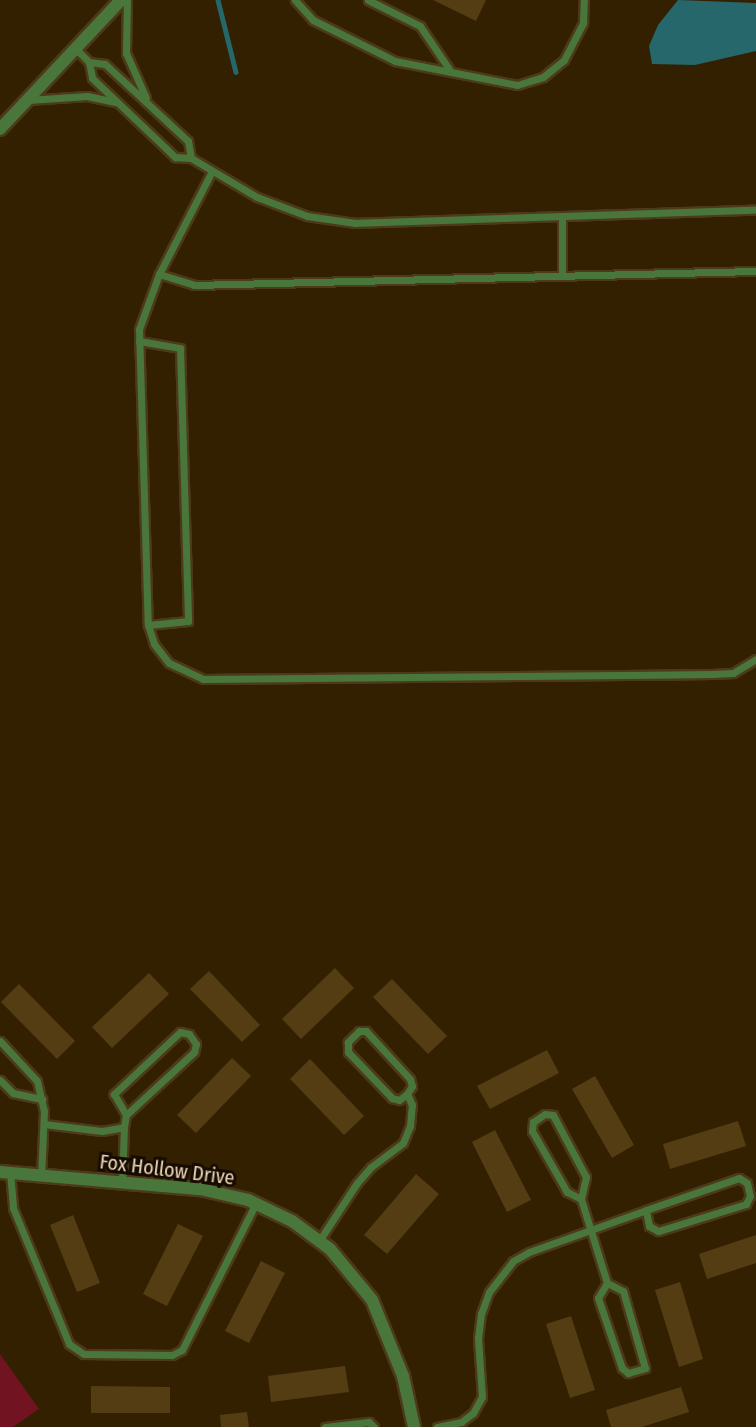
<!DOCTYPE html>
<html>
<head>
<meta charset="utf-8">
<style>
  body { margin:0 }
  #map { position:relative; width:756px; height:1427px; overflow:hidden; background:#332000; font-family:"Fira Sans Condensed",sans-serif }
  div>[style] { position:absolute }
  .green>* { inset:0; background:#721322 }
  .water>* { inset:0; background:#25676a }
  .stream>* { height:4.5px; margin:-2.25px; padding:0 2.25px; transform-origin:2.25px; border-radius:2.25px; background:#25676a }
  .building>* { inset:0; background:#553d13 }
  .roads { filter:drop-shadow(2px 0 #4d3a1a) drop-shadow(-2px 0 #4d3a1a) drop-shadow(0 2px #4d3a1a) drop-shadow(0 -2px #4d3a1a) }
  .service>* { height:7px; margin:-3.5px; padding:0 3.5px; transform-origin:3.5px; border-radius:3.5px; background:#49773b }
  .minor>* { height:12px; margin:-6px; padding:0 6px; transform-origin:6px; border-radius:6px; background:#49773b }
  span { translate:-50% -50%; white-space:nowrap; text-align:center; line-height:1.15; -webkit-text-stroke:6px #160b00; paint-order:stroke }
  .street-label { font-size:20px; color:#ecd7b7 }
</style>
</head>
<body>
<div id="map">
  <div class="green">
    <i style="clip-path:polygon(0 1354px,39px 1409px,13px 1427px,0 1427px)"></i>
  </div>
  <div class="water">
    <i style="clip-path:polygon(678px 0,756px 3px,756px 51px,695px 65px,652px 64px,649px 46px,658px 25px)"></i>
  </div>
  <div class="stream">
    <i style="left:218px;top:0;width:74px;rotate:76deg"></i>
  </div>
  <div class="building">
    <i style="clip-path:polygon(433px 0,486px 0,476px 21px)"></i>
    <i style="clip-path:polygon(335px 968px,354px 988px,301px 1039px,282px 1019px)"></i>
    <i style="clip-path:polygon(209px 971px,260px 1025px,242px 1042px,190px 989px)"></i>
    <i style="clip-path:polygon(149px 973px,169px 994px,112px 1048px,92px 1027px)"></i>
    <i style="clip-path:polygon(392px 979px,447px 1036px,428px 1054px,373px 997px)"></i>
    <i style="clip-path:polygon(19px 984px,75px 1041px,57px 1059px,1px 1002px)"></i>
    <i style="clip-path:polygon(547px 1050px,559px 1073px,490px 1109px,477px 1086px)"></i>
    <i style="clip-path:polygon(232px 1058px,251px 1076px,196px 1133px,177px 1115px)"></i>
    <i style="clip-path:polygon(310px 1059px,364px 1116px,344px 1135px,290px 1079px)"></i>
    <i style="clip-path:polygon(595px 1076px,634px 1145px,612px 1158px,572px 1089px)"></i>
    <i style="clip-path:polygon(738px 1121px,746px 1146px,670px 1169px,663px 1144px)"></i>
    <i style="clip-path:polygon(495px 1130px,531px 1200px,507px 1212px,472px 1142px)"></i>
    <i style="clip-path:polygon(416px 1174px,439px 1194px,387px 1254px,364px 1235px)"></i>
    <i style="clip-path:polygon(73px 1215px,100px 1283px,77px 1292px,50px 1225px)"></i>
    <i style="clip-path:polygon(178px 1224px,203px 1236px,167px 1306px,143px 1294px)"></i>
    <i style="clip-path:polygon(756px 1235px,756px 1263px,707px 1279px,699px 1254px)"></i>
    <i style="clip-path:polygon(261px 1261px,285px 1273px,249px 1343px,225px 1331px)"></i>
    <i style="clip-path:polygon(680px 1282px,703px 1359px,679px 1367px,655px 1290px)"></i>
    <i style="clip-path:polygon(571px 1316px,595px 1390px,570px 1398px,546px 1324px)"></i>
    <i style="clip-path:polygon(345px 1366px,349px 1392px,271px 1402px,268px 1376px)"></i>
    <i style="clip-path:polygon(91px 1386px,170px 1387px,170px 1413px,91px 1413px)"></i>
    <i style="clip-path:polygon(681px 1387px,689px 1412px,642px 1427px,611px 1427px,606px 1410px)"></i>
    <i style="clip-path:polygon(247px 1412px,249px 1427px,221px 1427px,220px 1415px)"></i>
  </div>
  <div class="roads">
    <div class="service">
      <i style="left:127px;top:0;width:53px;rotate:91.1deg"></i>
      <i style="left:126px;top:53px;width:49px;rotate:66deg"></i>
      <i style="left:295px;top:0;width:27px;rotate:48deg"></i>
      <i style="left:313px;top:20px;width:92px;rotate:26.6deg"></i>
      <i style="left:395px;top:61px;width:124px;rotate:11.1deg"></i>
      <i style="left:517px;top:85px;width:27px;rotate:-17deg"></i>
      <i style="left:543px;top:77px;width:27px;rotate:-39deg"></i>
      <i style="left:564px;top:60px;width:42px;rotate:-62.8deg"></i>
      <i style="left:583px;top:23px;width:23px;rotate:-88deg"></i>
      <i style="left:368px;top:0;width:58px;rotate:26.6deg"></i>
      <i style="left:420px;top:26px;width:52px;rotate:56deg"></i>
      <i style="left:76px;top:49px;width:18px;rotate:45deg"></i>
      <i style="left:89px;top:62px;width:16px;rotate:7deg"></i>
      <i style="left:105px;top:64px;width:113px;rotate:42.9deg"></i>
      <i style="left:188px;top:141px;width:17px;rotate:80deg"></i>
      <i style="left:89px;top:62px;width:16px;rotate:79deg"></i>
      <i style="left:92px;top:78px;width:115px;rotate:43.6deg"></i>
      <i style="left:175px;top:157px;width:16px;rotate:4deg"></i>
      <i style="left:191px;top:158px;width:77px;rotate:30.6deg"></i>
      <i style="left:257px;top:197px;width:53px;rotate:20.8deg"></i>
      <i style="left:307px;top:216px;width:49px;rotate:8.3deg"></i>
      <i style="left:355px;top:223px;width:401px;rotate:-1.9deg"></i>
      <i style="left:28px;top:100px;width:59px;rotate:-3.9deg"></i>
      <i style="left:87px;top:96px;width:29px;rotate:12deg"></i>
      <i style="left:211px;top:173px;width:114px;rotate:117.2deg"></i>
      <i style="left:159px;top:274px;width:59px;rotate:110deg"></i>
      <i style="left:139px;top:329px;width:296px;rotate:88.3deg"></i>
      <i style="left:148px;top:625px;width:20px;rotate:72deg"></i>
      <i style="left:154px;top:644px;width:24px;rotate:52deg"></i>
      <i style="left:169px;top:663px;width:38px;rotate:25deg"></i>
      <i style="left:203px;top:679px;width:509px;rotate:-0.56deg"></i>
      <i style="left:712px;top:674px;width:21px;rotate:-3deg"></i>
      <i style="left:733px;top:673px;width:27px;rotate:-31deg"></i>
      <i style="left:159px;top:274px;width:37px;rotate:17deg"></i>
      <i style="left:194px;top:285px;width:562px;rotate:-1.43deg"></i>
      <i style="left:562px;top:276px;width:60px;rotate:-90deg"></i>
      <i style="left:139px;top:341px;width:42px;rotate:9.7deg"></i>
      <i style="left:180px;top:348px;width:273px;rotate:88.3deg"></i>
      <i style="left:188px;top:621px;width:40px;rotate:174.3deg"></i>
      <i style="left:0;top:1041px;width:54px;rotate:47.2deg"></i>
      <i style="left:37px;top:1081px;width:31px;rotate:77deg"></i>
      <i style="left:44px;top:1111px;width:65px;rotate:92.6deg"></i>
      <i style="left:0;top:1080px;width:18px;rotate:45deg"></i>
      <i style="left:13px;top:1093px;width:30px;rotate:12deg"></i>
      <i style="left:44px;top:1124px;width:58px;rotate:6.9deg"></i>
      <i style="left:102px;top:1131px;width:22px;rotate:-10deg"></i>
      <i style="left:124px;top:1127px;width:12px;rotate:-81deg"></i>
      <i style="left:126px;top:1115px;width:93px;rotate:-42.8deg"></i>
      <i style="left:194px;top:1052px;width:8px;rotate:-76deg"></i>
      <i style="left:196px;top:1044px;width:12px;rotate:-125deg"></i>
      <i style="left:189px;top:1034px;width:9px;rotate:-167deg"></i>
      <i style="left:180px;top:1032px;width:91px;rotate:136.8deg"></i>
      <i style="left:114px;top:1094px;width:24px;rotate:60deg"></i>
      <i style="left:10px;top:1172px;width:36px;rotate:85deg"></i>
      <i style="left:13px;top:1208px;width:147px;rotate:67.6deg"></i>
      <i style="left:69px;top:1344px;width:18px;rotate:34deg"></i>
      <i style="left:84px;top:1354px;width:88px;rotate:0.7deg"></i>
      <i style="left:172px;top:1355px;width:11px;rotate:-27deg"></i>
      <i style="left:182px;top:1350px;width:165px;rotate:-63.3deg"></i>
      <i style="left:122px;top:1183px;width:56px;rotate:-88deg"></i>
      <i style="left:581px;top:1199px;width:16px;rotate:-153deg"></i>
      <i style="left:567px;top:1192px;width:70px;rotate:-119.8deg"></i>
      <i style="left:532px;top:1131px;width:9px;rotate:-84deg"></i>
      <i style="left:533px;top:1122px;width:14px;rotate:-34deg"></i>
      <i style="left:545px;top:1114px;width:8px;rotate:7deg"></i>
      <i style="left:553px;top:1115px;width:70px;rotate:62deg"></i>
      <i style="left:586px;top:1177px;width:23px;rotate:103deg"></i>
      <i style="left:581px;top:1199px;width:88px;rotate:72.8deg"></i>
      <i style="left:607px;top:1283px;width:17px;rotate:121deg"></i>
      <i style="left:598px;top:1298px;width:74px;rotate:71.1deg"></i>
      <i style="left:622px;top:1368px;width:8px;rotate:40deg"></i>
      <i style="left:628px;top:1373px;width:18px;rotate:-16deg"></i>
      <i style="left:645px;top:1368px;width:80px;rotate:-105.9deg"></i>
      <i style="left:623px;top:1291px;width:18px;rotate:-153deg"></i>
      <i style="left:319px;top:1241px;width:69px;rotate:-56.8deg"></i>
      <i style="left:357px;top:1183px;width:21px;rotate:-49deg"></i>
      <i style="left:371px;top:1167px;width:40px;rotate:-37deg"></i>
      <i style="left:403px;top:1143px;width:18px;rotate:-68deg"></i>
      <i style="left:410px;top:1126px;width:21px;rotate:-85deg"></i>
      <i style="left:412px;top:1105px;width:12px;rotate:-114deg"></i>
      <i style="left:407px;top:1094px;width:9px;rotate:-58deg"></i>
      <i style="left:412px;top:1086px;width:7px;rotate:-106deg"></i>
      <i style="left:410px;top:1079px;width:65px;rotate:-132.5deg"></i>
      <i style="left:366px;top:1031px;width:7px;rotate:180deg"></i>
      <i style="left:359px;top:1031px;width:16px;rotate:135deg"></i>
      <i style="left:348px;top:1042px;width:10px;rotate:90deg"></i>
      <i style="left:348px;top:1052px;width:64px;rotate:46.3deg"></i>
      <i style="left:392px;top:1098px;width:7px;rotate:16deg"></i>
      <i style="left:399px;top:1100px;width:10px;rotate:-37deg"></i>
      <i style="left:325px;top:1427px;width:44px;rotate:-6.5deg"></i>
      <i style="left:369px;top:1422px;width:7px;rotate:45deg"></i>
      <i style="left:437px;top:1427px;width:25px;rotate:-12deg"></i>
      <i style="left:461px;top:1422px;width:15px;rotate:-37deg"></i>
      <i style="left:473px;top:1413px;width:18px;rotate:-61deg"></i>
      <i style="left:482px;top:1397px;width:59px;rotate:-93.9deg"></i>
      <i style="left:478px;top:1338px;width:24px;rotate:-83deg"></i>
      <i style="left:481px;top:1314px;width:23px;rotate:-70deg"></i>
      <i style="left:489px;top:1292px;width:39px;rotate:-52deg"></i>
      <i style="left:513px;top:1261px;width:18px;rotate:-29deg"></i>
      <i style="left:529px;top:1252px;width:124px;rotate:-19.7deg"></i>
      <i style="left:646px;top:1210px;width:98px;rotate:-19deg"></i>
      <i style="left:739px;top:1178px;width:9px;rotate:32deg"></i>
      <i style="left:747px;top:1183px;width:13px;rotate:77deg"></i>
      <i style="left:750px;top:1196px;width:9px;rotate:117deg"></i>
      <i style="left:746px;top:1204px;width:92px;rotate:162.9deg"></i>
      <i style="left:658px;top:1231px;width:10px;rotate:-151deg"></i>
      <i style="left:649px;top:1226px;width:16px;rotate:-101deg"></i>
    </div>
    <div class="minor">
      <i style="left:0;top:129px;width:177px;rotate:-46.8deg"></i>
      <i style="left:0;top:1172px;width:201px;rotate:4.9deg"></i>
      <i style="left:200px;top:1189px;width:49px;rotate:12.9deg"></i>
      <i style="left:248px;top:1200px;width:49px;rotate:25.5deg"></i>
      <i style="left:292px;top:1221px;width:47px;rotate:36.4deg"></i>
      <i style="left:330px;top:1249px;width:66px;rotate:50.5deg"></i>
      <i style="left:372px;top:1300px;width:82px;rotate:67.8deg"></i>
      <i style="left:403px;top:1376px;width:52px;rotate:77.8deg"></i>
    </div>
  </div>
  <div class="street-label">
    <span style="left:167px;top:1170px;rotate:7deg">Fox Hollow Drive</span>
  </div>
</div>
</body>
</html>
